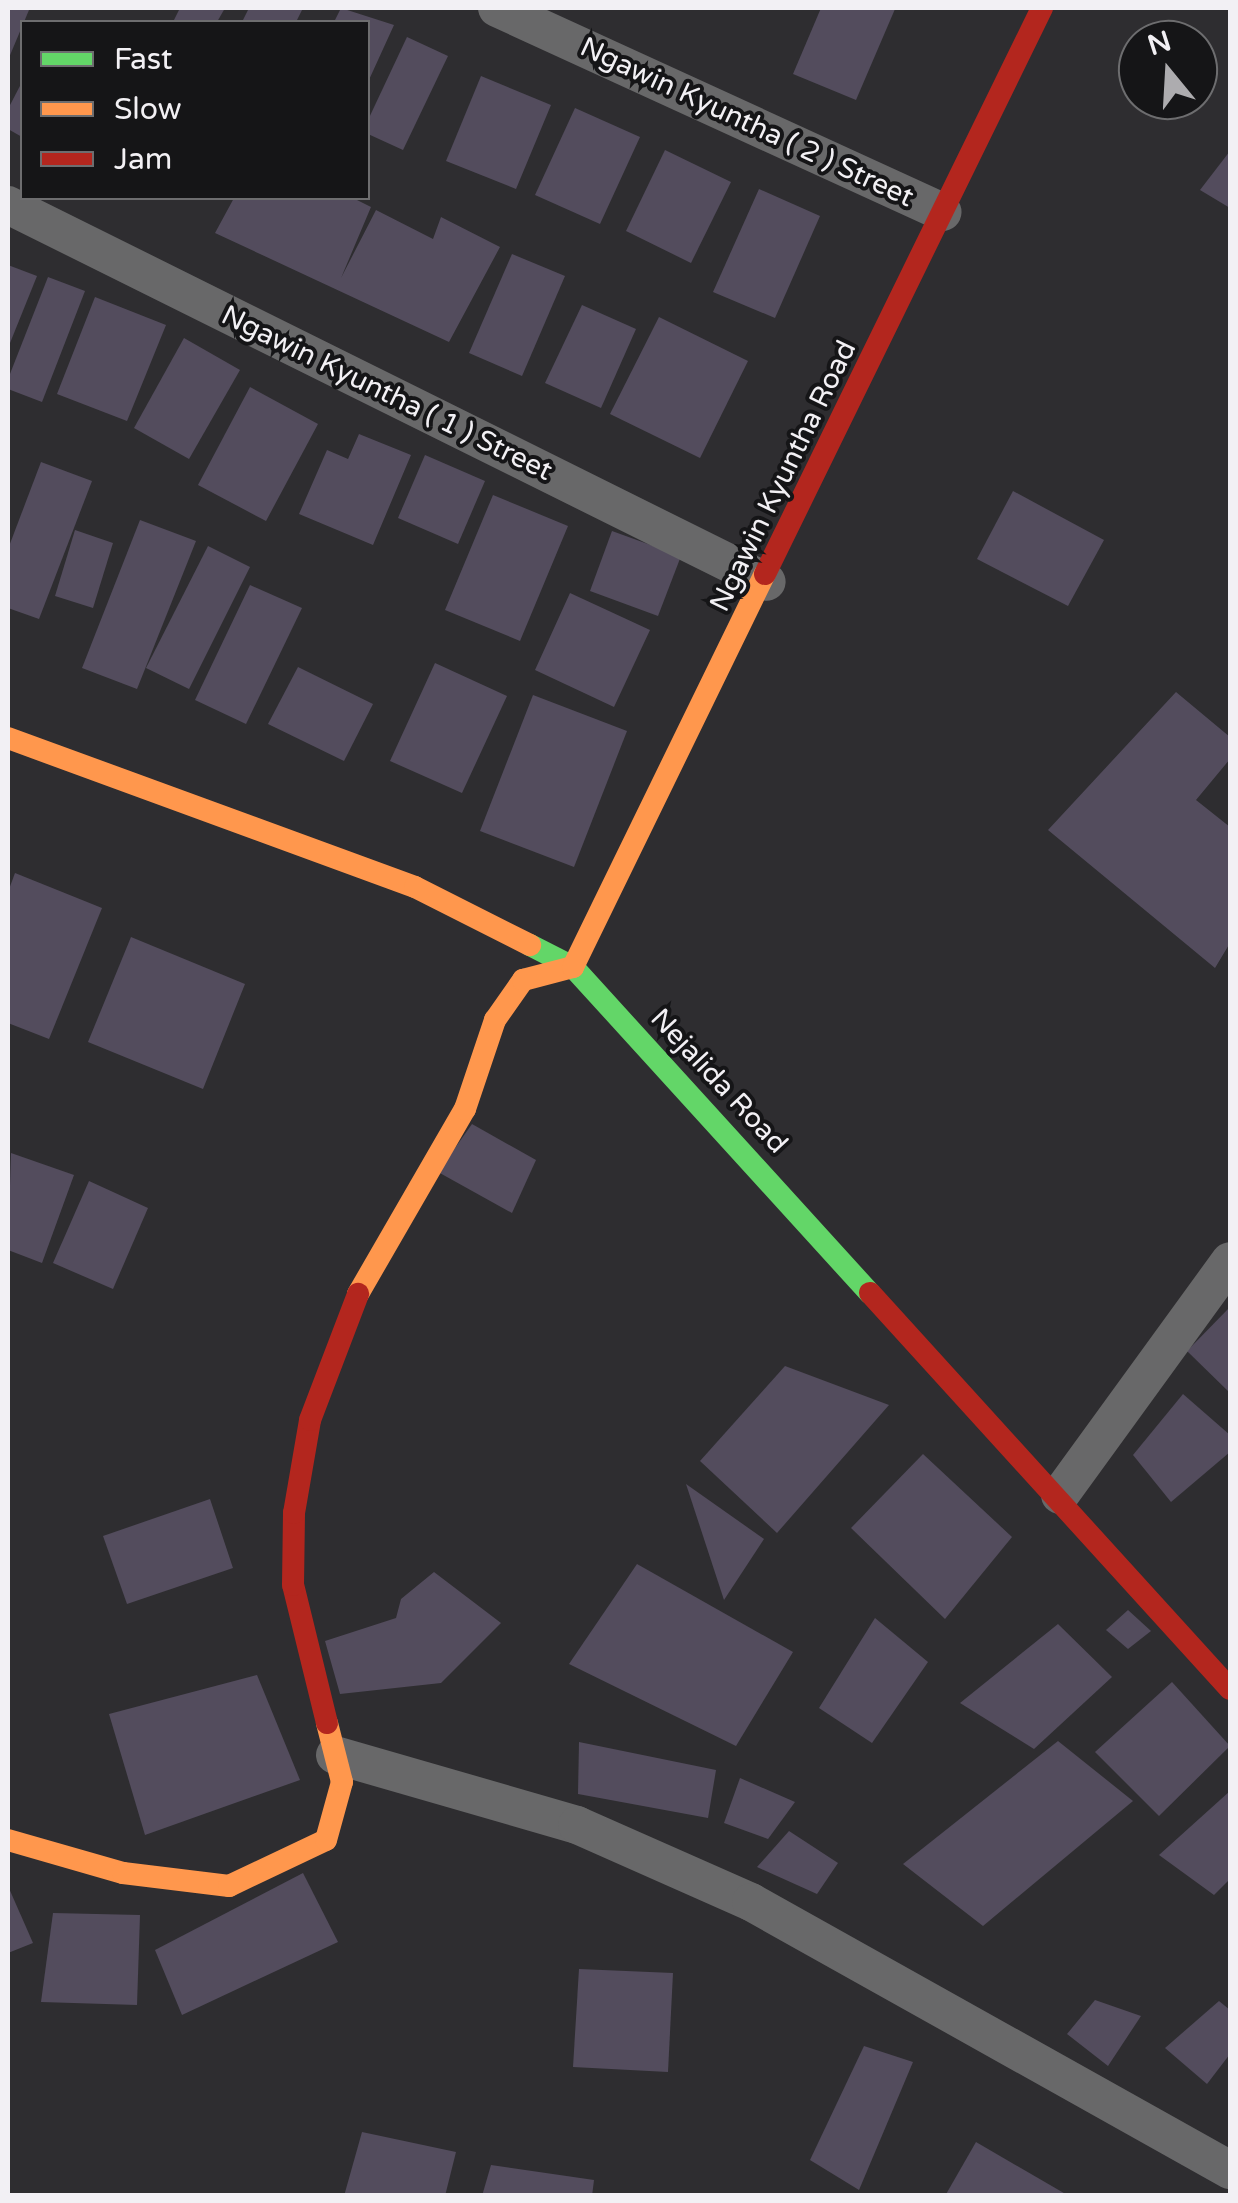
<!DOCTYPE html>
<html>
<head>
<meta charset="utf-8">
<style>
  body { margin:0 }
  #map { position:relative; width:1238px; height:2203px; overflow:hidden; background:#2e2d30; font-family:"Varela Round",sans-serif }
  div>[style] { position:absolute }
  .building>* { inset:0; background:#534c5d }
  .street>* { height:38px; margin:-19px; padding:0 19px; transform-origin:19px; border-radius:19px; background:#686869 }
  .fast>* { height:22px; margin:-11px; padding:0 11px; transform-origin:11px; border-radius:11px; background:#63d668 }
  .slow>* { height:22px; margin:-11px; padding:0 11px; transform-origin:11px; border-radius:11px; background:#ff974d }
  .jam>* { height:22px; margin:-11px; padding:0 11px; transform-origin:11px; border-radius:11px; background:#b3261e }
  span { translate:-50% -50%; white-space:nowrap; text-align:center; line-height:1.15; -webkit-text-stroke:8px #151517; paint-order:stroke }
  .street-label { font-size:28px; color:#f2f0f4 }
  .frame { position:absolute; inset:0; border:10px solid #f2f0f4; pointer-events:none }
  .legend { position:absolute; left:20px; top:20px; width:350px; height:180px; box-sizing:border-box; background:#151517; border:2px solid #6d6d6f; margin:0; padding:12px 18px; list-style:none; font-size:30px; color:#f2f0f4 }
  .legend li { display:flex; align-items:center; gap:20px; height:50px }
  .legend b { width:50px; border:2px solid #6d6d6f }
  .north { position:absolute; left:1118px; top:20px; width:100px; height:100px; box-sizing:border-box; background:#151517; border:2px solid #6d6d6f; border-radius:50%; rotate:342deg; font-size:28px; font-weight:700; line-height:40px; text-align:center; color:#f2f0f4 }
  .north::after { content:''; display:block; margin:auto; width:35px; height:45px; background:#adacaf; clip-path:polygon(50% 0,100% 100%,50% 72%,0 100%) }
</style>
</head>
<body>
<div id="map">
  <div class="building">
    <i style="clip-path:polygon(8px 8px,29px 10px,8px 60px)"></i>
    <i style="clip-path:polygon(180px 8px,225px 8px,217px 22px,173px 22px)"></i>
    <i style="clip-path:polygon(249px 8px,303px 8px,296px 22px,242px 22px)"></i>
    <i style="clip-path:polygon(341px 8px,394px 25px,368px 82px,368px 22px,334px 22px)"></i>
    <i style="clip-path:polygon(821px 8px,895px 9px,856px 100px,793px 74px)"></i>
    <i style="clip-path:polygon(407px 37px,448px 56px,403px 150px,368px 134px,368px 120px)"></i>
    <i style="clip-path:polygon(481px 76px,551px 105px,516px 189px,446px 161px)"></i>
    <i style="clip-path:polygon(22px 82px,22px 137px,8px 129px,8px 109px)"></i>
    <i style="clip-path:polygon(575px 108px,640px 137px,600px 224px,535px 195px)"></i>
    <i style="clip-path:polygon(665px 150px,731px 182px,691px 263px,626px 231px)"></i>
    <i style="clip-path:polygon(1230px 151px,1230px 208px,1200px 190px)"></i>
    <i style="clip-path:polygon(759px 189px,820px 216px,775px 318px,713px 292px)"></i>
    <i style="clip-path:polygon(234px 198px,353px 198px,371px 207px,341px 278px,376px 210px,433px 239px,441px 217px,500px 247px,449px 342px,215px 233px)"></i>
    <i style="clip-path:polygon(512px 254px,565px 276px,522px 376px,469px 353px)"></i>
    <i style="clip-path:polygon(8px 265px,37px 276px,8px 348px)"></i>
    <i style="clip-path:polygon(48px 277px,85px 291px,42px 402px,8px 389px,8px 379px)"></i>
    <i style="clip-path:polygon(95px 297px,166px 325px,127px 421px,57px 394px)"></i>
    <i style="clip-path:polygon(582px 305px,636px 329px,601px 408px,545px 383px)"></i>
    <i style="clip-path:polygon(659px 317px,748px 361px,700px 458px,610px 414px)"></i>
    <i style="clip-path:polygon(184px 338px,240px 370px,189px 459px,134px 428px)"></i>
    <i style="clip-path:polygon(250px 387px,318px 424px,266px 521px,198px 485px)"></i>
    <i style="clip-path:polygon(359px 434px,411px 455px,373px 545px,299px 514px,327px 450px,348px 459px)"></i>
    <i style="clip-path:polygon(425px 455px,485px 481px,458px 544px,398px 518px)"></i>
    <i style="clip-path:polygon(41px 462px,92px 481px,39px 619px,8px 608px,8px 549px)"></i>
    <i style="clip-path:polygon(1013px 491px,1104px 540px,1068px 606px,977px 559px)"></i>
    <i style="clip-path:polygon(493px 495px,568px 526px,520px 641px,445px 610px)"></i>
    <i style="clip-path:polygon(140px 520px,196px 541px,137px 689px,82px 668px)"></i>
    <i style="clip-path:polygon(75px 530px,113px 543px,93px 608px,55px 596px)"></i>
    <i style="clip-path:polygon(612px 531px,681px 556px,658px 616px,590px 591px)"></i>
    <i style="clip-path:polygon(208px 546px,250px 567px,189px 689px,146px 668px)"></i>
    <i style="clip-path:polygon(250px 585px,302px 608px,246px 724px,195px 700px)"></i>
    <i style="clip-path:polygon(570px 593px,650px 630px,614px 707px,535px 670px)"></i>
    <i style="clip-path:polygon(435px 663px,507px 696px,462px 793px,390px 761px)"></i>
    <i style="clip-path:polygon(298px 667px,373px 704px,344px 761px,268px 724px)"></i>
    <i style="clip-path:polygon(1176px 692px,1230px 737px,1230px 759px,1196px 800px,1230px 827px,1230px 943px,1215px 968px,1048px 830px)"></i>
    <i style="clip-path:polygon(533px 695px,627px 731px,574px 867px,480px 831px)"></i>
    <i style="clip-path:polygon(15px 873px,102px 908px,49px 1039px,8px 1023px,8px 892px)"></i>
    <i style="clip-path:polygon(131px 937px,245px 984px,203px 1089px,88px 1042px)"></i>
    <i style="clip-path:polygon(472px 1124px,536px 1160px,512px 1213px,438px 1172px)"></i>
    <i style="clip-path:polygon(11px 1153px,74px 1175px,42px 1263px,8px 1250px)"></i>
    <i style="clip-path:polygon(89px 1181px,148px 1208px,113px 1289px,53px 1263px)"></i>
    <i style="clip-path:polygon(1230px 1307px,1230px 1393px,1187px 1351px)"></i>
    <i style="clip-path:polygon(785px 1366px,889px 1405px,777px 1533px,700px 1461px)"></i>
    <i style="clip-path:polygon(1183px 1394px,1230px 1435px,1230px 1452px,1171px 1502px,1133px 1455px)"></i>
    <i style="clip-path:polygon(923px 1454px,1012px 1537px,945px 1619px,851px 1528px)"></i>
    <i style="clip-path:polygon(686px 1484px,764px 1539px,724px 1600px)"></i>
    <i style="clip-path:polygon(210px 1499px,233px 1568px,127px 1604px,103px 1536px)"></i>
    <i style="clip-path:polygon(637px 1564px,793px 1652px,736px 1746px,569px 1664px)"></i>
    <i style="clip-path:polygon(434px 1572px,501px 1623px,441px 1683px,340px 1694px,325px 1641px,396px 1618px,401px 1599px)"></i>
    <i style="clip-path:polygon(1128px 1610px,1151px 1631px,1128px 1649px,1106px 1630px)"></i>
    <i style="clip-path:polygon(875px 1618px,928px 1662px,872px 1743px,819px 1708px)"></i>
    <i style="clip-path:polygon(1058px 1624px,1112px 1677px,1034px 1749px,960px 1703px)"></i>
    <i style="clip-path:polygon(257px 1675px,300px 1780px,145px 1835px,109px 1714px)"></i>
    <i style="clip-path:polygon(1172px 1682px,1230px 1746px,1159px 1816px,1095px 1752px)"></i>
    <i style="clip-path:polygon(1058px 1741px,1133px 1801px,983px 1926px,903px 1864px)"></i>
    <i style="clip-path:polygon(579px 1742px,716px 1770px,708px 1818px,578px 1794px)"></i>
    <i style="clip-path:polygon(740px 1778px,795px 1802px,768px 1839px,724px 1823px)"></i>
    <i style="clip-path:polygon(1230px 1791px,1230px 1879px,1214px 1895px,1159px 1855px)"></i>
    <i style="clip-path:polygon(789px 1831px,838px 1863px,817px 1894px,757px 1867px)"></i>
    <i style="clip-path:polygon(303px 1873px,338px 1942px,182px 2015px,155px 1950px)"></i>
    <i style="clip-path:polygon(8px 1886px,33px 1943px,8px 1953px)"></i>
    <i style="clip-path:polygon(53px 1913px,140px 1915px,137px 2005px,41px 2002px)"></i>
    <i style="clip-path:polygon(579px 1969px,673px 1973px,668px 2072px,573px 2067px)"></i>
    <i style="clip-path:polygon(1095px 2000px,1141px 2016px,1108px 2066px,1067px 2034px)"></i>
    <i style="clip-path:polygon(1219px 2001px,1230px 2010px,1230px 2054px,1207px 2084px,1165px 2048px)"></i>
    <i style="clip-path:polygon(864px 2046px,913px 2062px,859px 2190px,810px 2160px)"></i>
    <i style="clip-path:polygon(362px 2132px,456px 2152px,445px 2196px,344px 2196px)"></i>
    <i style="clip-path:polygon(976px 2142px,1069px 2196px,945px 2196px)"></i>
    <i style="clip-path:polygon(491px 2165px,594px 2180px,592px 2196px,482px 2196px)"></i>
  </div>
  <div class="street">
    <i style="left:497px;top:8px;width:490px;rotate:24.6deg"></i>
    <i style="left:8px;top:205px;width:847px;rotate:26.41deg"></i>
    <i style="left:1060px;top:1495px;width:289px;rotate:-54deg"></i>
    <i style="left:335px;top:1755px;width:252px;rotate:16.1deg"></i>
    <i style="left:577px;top:1825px;width:190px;rotate:23.9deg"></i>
    <i style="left:751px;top:1902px;width:549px;rotate:29.23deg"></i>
  </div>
  <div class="fast">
    <i style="left:530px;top:945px;width:48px;rotate:27.1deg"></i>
    <i style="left:573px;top:967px;width:441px;rotate:47.7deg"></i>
  </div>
  <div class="slow">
    <i style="left:8px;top:738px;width:433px;rotate:20.1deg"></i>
    <i style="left:415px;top:887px;width:129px;rotate:26.8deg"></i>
    <i style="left:358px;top:1294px;width:214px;rotate:-60deg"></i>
    <i style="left:465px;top:1109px;width:94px;rotate:-71.4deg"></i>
    <i style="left:495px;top:1020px;width:49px;rotate:-55deg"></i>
    <i style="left:523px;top:980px;width:52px;rotate:-14.6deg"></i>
    <i style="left:573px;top:967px;width:437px;rotate:-64deg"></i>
    <i style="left:8px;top:1840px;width:120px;rotate:16deg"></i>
    <i style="left:123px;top:1873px;width:107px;rotate:7deg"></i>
    <i style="left:229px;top:1886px;width:107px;rotate:-25.4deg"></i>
    <i style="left:326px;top:1840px;width:60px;rotate:-74.6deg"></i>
    <i style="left:342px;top:1782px;width:61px;rotate:-104.3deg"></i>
  </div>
  <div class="jam">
    <i style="left:765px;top:574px;width:630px;rotate:-63.92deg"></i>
    <i style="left:870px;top:1293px;width:535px;rotate:47.73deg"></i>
    <i style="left:327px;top:1723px;width:142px;rotate:-103.8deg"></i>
    <i style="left:293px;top:1585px;width:72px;rotate:-89.2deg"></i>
    <i style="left:294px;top:1513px;width:94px;rotate:-80.2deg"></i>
    <i style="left:310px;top:1420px;width:135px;rotate:-69.1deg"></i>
  </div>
  <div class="street-label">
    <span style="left:747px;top:122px;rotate:25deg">Ngawin Kyuntha ( 2 ) Street</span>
    <span style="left:387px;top:393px;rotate:26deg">Ngawin Kyuntha ( 1 ) Street</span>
    <span style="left:783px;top:476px;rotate:-64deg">Ngawin Kyuntha Road</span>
    <span style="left:719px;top:1081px;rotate:47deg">Nejalida Road</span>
  </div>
  <div class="frame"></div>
  <ul class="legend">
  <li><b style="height:12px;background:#63d668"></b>Fast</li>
  <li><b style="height:12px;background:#ff974d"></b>Slow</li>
  <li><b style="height:12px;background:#b3261e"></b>Jam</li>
  </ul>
  <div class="north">N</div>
</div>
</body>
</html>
